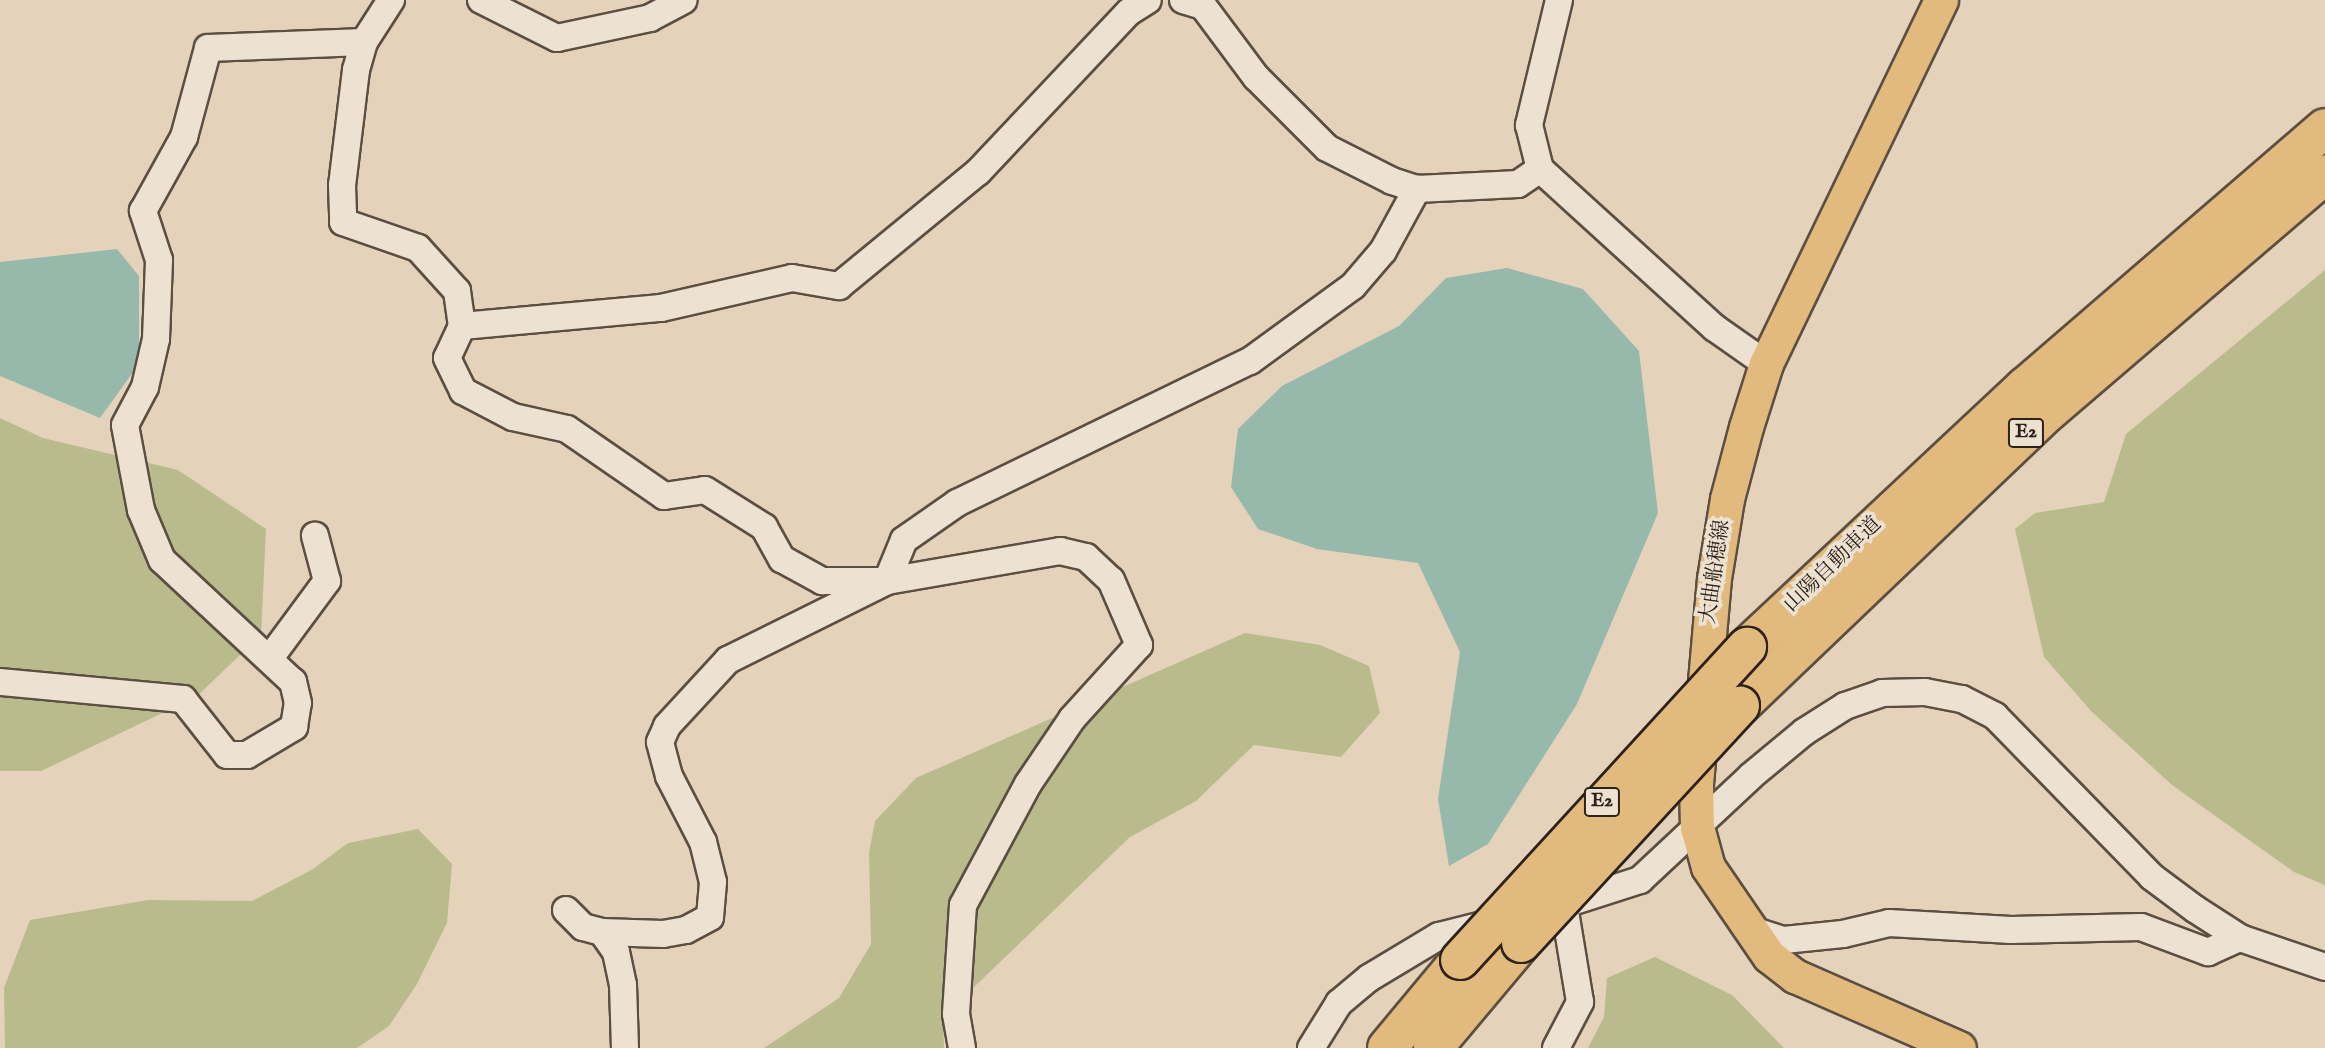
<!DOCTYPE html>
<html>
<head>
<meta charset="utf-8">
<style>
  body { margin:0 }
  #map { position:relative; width:2325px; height:1048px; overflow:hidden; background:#e4d3ba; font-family:"IM FELL English","Noto Serif JP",serif }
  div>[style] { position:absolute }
  .green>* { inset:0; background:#b9bb8c }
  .water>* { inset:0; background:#96b9ab }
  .roads { filter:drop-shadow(2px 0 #5b4e42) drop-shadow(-2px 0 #5b4e42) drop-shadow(0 2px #5b4e42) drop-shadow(0 -2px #5b4e42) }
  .minor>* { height:26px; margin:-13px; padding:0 13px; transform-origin:13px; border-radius:13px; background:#ede2d2 }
  .major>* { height:33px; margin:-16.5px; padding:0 16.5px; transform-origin:16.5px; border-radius:16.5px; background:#e2ba7d }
  .highway>* { height:38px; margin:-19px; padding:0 19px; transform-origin:19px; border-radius:19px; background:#e2ba7d }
  .bridges { filter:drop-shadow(2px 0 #2d221a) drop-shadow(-2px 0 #2d221a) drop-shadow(0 2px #2d221a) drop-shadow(0 -2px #2d221a) }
  .highway-bridge>* { height:38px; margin:-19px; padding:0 19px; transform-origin:19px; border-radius:19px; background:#e2ba7d }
  span { translate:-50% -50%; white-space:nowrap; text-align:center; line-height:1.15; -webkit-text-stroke:7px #ede2d2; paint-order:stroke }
  .shield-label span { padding:2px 5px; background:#ede2d2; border:2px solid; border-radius:5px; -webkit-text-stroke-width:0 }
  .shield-label { font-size:19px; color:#2d221a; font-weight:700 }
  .street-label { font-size:21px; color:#2d221a }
</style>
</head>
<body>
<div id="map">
  <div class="green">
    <i style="clip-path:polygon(2325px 270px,2325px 885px,2294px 872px,2172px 785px,2091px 711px,2044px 657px,2015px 529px,2035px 513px,2104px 502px,2126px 434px)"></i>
    <i style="clip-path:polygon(0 418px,43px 438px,178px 470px,266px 529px,261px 635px,196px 697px,41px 771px,0 771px)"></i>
    <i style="clip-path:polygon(1245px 633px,1320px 645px,1369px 666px,1380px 713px,1341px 757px,1254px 745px,1196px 801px,1130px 837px,943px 1017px,944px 1048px,764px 1048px,839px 998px,871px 944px,869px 853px,875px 821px,916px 778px)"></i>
    <i style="clip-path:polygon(418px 829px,452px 864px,447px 923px,417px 984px,389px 1026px,357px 1048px,5px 1048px,4px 988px,30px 920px,148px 900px,252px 901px,313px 869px,348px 843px)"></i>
    <i style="clip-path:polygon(1655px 957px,1732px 995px,1784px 1048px,1588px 1048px,1604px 1017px,1607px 978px)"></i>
  </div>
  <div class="water">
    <i style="clip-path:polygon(117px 249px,139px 276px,139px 364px,100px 418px,0 376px,0 262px)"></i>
    <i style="clip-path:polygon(1507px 268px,1583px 289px,1639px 351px,1658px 513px,1577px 704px,1488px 844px,1449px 866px,1438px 799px,1460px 652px,1418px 563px,1317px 549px,1258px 529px,1231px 487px,1238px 429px,1282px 386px,1399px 326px,1446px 278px)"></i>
  </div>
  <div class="roads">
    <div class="minor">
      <i style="left:391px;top:0;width:50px;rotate:122.7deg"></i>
      <i style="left:364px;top:42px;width:29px;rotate:106deg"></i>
      <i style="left:356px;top:70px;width:116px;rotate:96.9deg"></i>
      <i style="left:342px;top:185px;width:37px;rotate:88deg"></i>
      <i style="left:343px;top:222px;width:79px;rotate:19.1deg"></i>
      <i style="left:418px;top:248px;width:58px;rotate:47.8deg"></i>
      <i style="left:457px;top:291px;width:35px;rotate:82deg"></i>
      <i style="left:462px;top:326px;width:35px;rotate:115deg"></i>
      <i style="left:447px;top:358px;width:37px;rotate:64deg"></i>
      <i style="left:463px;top:391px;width:56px;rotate:27.5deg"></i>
      <i style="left:513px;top:417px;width:55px;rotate:12.5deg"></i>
      <i style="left:567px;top:429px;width:118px;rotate:34.6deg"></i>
      <i style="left:664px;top:496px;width:41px;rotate:-8.3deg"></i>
      <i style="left:705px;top:490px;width:70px;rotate:32.1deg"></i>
      <i style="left:764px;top:527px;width:37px;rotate:61deg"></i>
      <i style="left:782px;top:559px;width:46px;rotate:28.8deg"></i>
      <i style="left:822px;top:581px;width:65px"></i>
      <i style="left:887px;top:581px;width:176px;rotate:-9.8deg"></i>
      <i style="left:1060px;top:551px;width:27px;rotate:13deg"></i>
      <i style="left:1086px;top:557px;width:34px;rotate:43deg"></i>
      <i style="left:1111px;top:580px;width:71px;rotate:66.7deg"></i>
      <i style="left:1139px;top:645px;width:100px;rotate:132.2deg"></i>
      <i style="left:1072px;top:719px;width:78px;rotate:124.1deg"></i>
      <i style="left:1028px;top:784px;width:137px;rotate:118.2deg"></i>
      <i style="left:963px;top:905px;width:109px;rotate:93.7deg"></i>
      <i style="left:956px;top:1014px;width:35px;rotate:80deg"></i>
      <i style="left:481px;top:0;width:85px;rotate:26.6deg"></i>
      <i style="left:557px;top:38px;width:95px;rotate:-12.1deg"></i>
      <i style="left:650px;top:18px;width:38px;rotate:-28deg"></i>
      <i style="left:1183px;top:0;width:21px;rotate:17deg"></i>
      <i style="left:1203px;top:6px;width:89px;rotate:53.3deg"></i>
      <i style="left:1256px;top:77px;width:100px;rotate:45deg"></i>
      <i style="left:1327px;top:148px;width:73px;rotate:26.9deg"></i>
      <i style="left:1392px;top:181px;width:26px;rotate:18deg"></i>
      <i style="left:1417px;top:189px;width:101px;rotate:-2.8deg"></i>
      <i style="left:1518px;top:184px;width:27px;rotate:-34deg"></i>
      <i style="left:1559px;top:0;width:129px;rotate:103.5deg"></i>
      <i style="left:1529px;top:125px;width:45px;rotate:76deg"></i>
      <i style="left:1540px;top:169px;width:236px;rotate:42.3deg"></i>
      <i style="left:1715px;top:328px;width:62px;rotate:35.2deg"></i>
      <i style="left:462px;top:326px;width:200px;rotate:-5.2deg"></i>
      <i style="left:661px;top:308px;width:134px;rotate:-12.9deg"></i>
      <i style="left:792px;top:278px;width:48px;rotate:9.7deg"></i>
      <i style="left:839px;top:286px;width:180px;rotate:-39.4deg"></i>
      <i style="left:978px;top:172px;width:220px;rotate:-46.7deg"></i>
      <i style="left:1129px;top:12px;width:22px;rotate:-32deg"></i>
      <i style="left:270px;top:658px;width:96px;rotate:-53.5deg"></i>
      <i style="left:327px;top:581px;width:47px;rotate:-104.9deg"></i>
      <i style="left:0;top:682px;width:184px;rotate:5.3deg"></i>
      <i style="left:183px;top:699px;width:71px;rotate:51.8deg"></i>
      <i style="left:227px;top:755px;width:20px"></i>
      <i style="left:247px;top:755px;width:55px;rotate:-30.8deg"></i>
      <i style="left:294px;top:727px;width:24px;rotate:-81deg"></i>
      <i style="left:298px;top:703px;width:22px;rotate:-103deg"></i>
      <i style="left:293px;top:682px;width:179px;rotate:-137deg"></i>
      <i style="left:162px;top:560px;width:54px;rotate:-112.8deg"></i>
      <i style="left:141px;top:510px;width:86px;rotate:-100.7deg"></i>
      <i style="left:125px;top:425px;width:43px;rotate:-62.2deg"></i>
      <i style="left:145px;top:387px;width:49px;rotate:-77.1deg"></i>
      <i style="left:156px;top:339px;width:79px;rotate:-87.8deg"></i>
      <i style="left:159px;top:260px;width:52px;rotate:-108.1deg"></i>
      <i style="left:143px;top:211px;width:85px;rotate:-61deg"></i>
      <i style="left:184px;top:137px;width:92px;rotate:-74.9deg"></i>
      <i style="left:208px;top:48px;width:156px;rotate:-2.2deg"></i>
      <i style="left:1556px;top:907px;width:88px;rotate:-17.8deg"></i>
      <i style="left:1640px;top:880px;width:152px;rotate:-43.1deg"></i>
      <i style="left:1751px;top:776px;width:69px;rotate:-39.7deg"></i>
      <i style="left:1804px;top:732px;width:49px;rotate:-32.4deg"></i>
      <i style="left:1845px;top:706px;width:39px;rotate:-19deg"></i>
      <i style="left:1882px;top:693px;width:43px;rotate:-1.3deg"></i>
      <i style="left:1925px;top:692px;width:38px;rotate:11deg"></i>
      <i style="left:1962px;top:699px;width:37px;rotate:27deg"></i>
      <i style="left:1995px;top:716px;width:225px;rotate:45.7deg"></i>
      <i style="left:2152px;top:877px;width:54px;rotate:36.7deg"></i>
      <i style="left:2195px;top:909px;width:54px;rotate:32.8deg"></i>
      <i style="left:2240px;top:938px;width:90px;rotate:18.8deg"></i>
      <i style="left:566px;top:910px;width:24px;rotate:45deg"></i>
      <i style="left:583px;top:927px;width:20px;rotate:15deg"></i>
      <i style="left:602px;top:932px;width:61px;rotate:1.9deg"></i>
      <i style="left:663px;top:934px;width:23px;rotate:-10deg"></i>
      <i style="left:686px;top:930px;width:27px;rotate:-28deg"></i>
      <i style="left:710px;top:917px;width:35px;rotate:-85deg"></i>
      <i style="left:713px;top:882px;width:41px;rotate:-104deg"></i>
      <i style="left:703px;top:842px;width:74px;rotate:-117.3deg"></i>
      <i style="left:669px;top:776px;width:35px;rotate:-105deg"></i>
      <i style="left:660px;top:742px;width:17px;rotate:-66deg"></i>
      <i style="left:667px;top:726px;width:90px;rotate:-47.3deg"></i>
      <i style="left:728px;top:660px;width:178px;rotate:-26.4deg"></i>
      <i style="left:887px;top:581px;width:44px;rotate:-67.5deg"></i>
      <i style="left:904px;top:540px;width:65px;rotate:-34.9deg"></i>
      <i style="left:957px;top:503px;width:326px;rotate:-25.9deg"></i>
      <i style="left:1250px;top:361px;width:127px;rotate:-36.1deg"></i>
      <i style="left:1353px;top:286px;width:46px;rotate:-49.4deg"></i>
      <i style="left:1383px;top:251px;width:71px;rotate:-61.3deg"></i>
      <i style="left:1746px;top:928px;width:40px;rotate:18deg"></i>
      <i style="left:1784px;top:940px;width:59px;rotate:-5.8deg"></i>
      <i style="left:1843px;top:934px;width:47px;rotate:-13.4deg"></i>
      <i style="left:1889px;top:923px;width:122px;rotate:3.3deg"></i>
      <i style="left:2011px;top:930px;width:130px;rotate:-1.3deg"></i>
      <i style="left:2141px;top:927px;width:72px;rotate:20.5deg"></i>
      <i style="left:2208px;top:952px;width:35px;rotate:-24deg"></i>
      <i style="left:602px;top:932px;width:24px;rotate:55deg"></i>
      <i style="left:616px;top:952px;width:34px;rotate:78deg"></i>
      <i style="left:623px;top:985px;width:63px;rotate:88.2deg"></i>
      <i style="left:1311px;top:1048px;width:53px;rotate:-58.1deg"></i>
      <i style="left:1339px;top:1003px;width:39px;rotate:-40deg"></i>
      <i style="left:1369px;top:978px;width:82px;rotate:-31deg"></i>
      <i style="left:1439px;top:936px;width:58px;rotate:-14deg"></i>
      <i style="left:1556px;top:1048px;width:52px;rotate:-62.4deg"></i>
      <i style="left:1580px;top:1002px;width:98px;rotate:-99.4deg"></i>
    </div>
    <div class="major">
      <i style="left:1941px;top:0;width:404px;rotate:115.7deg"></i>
      <i style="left:1766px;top:364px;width:66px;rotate:107.6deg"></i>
      <i style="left:1746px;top:427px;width:74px;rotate:104.8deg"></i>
      <i style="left:1727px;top:499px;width:80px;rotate:99.3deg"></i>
      <i style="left:1714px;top:578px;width:207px;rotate:95deg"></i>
      <i style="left:1696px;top:784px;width:43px;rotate:88.7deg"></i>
      <i style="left:1697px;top:827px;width:41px;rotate:74.6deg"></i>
      <i style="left:1708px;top:867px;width:108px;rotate:55.6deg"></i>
      <i style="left:1769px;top:956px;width:33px;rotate:38deg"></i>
      <i style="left:1795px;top:976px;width:179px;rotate:23.7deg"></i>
    </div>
    <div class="highway">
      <i style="left:1747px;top:647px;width:381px;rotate:-43.1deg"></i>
      <i style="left:2025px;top:387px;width:396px;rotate:-40.8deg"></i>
      <i style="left:1740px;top:706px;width:426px;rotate:-43.7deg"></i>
      <i style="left:2048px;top:412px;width:365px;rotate:-40.6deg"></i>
      <i style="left:1387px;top:1048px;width:114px;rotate:-50.3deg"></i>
      <i style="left:1433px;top:1048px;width:137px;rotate:-50deg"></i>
    </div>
  </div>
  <div class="bridges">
    <div class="highway-bridge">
      <i style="left:1521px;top:943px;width:323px;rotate:-47.3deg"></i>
      <i style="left:1460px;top:960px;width:425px;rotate:-47.5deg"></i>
    </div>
  </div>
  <div class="shield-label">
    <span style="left:2026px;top:433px">E2</span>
    <span style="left:1602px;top:802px">E2</span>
  </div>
  <div class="street-label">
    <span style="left:1833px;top:565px;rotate:-44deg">山陽自動車道</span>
    <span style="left:1716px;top:572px;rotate:-82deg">大曲船穂線</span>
  </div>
</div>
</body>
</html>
